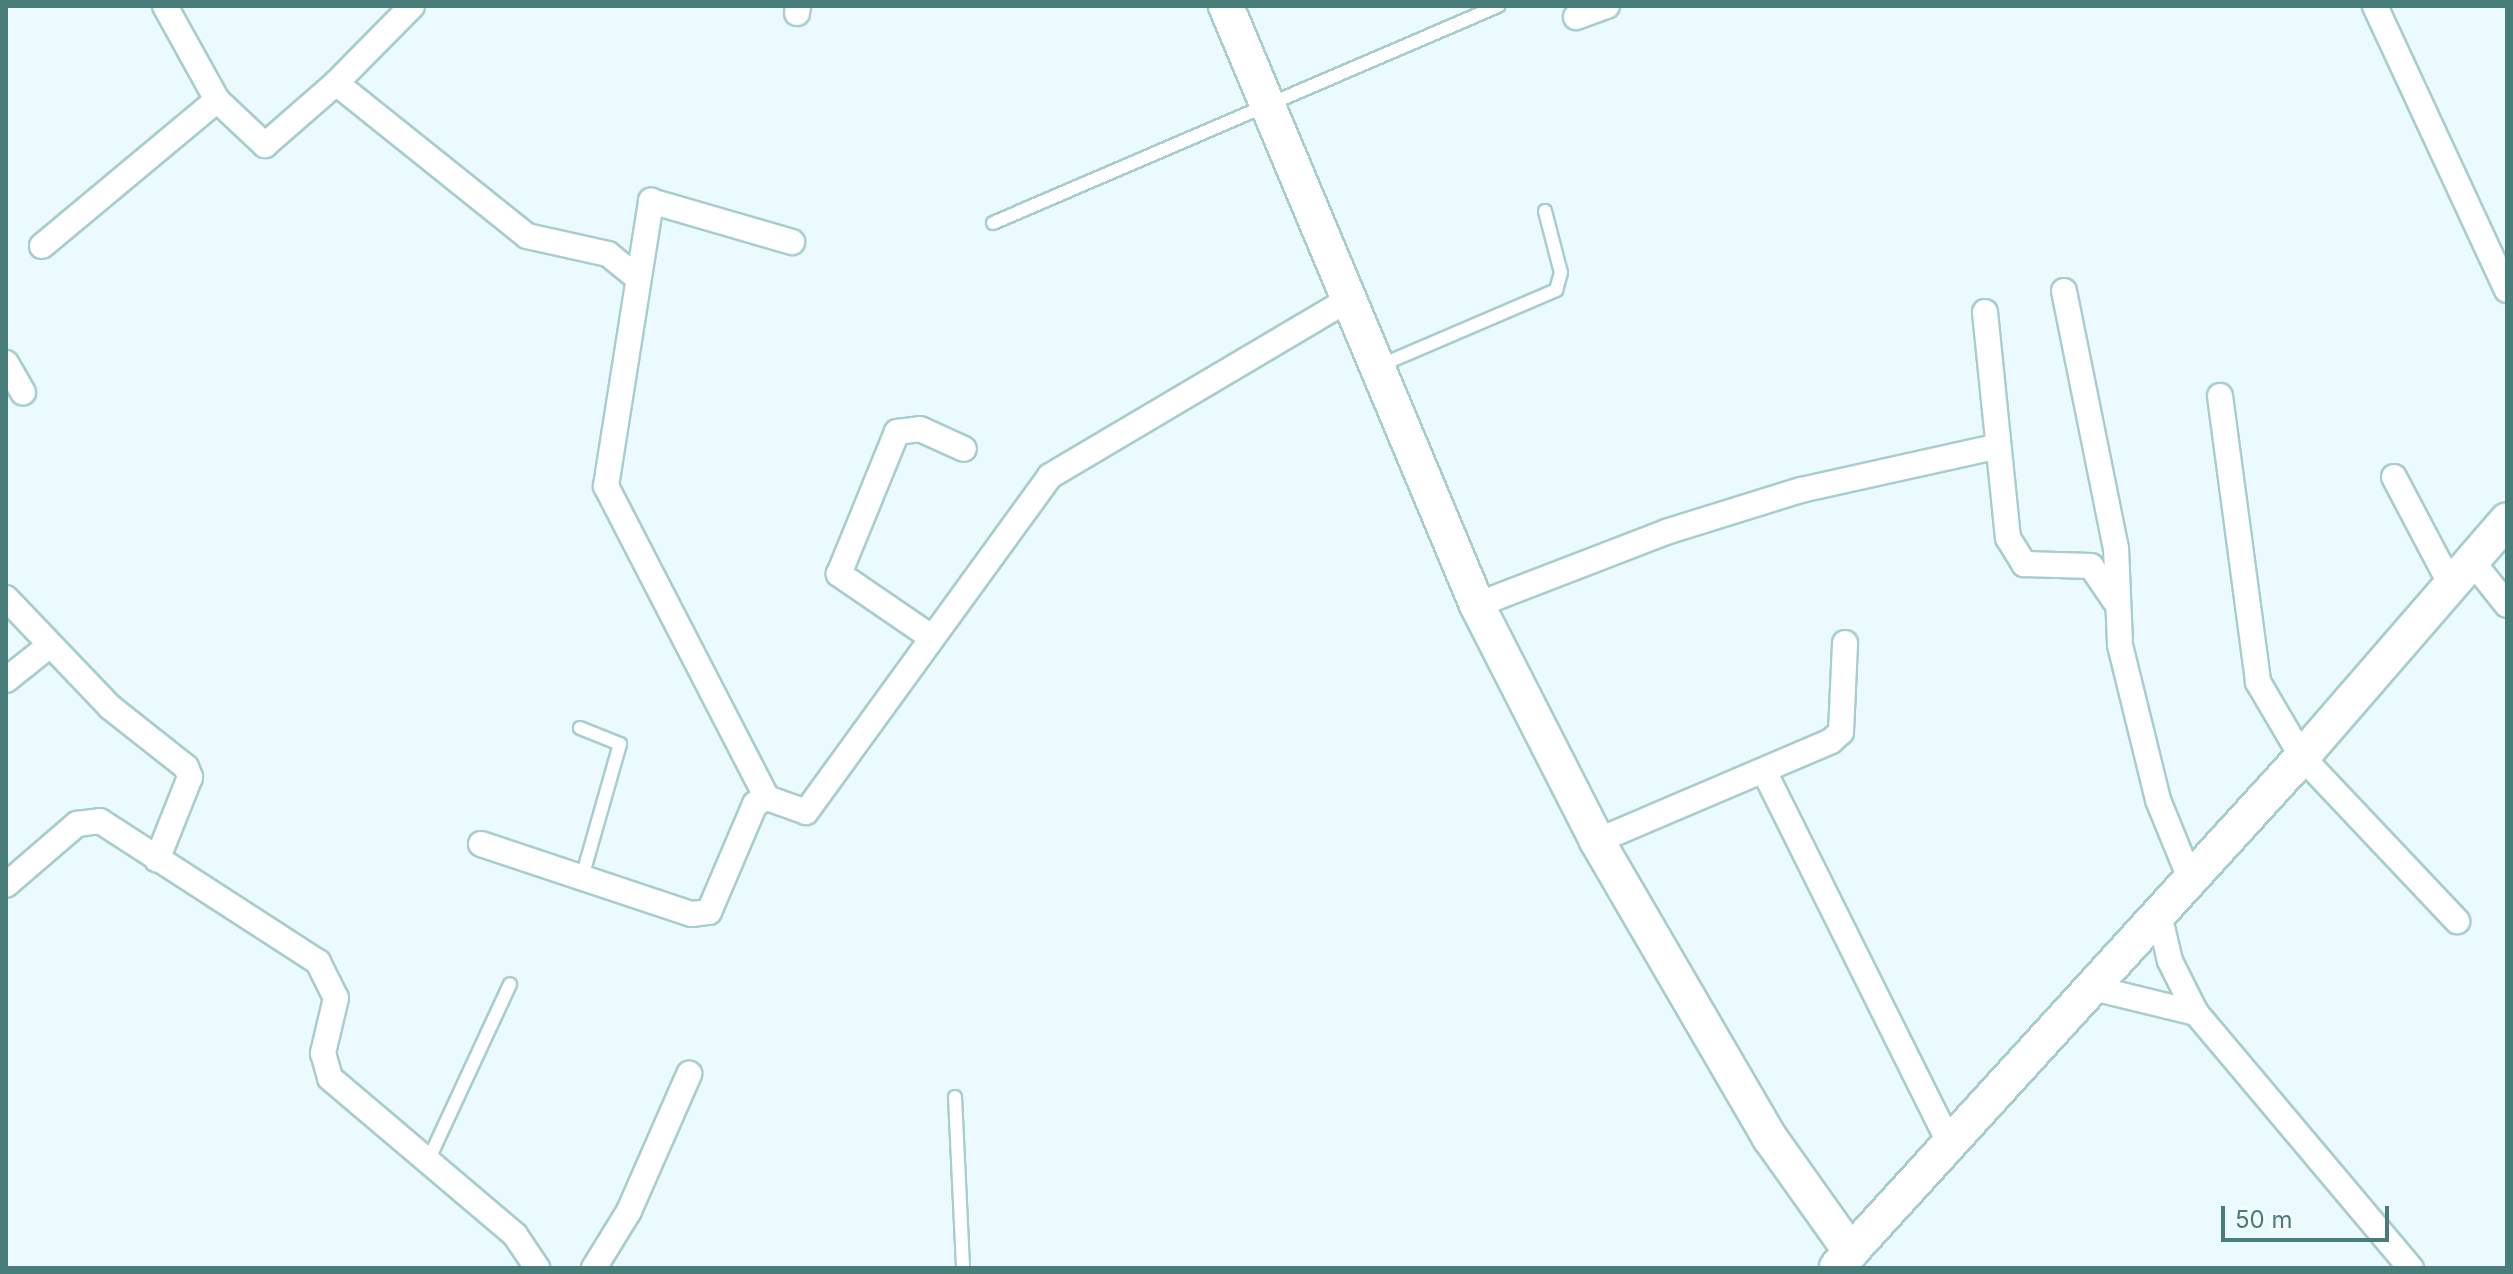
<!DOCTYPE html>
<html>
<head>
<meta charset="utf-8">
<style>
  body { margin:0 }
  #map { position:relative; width:2513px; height:1274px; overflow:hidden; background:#eafafe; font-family:Inter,sans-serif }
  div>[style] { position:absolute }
  .roads { filter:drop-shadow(2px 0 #a8cdcd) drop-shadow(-2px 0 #a8cdcd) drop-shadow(0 2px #a8cdcd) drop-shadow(0 -2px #a8cdcd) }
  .lane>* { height:12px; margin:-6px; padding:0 6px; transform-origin:6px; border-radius:6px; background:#fff }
  .street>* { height:24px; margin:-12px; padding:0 12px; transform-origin:12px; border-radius:12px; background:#fff }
  .secondary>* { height:34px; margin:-17px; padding:0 17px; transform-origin:17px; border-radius:17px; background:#fff }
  span { translate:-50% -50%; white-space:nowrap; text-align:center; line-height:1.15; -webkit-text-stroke:7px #f2fdff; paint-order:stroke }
  .frame { position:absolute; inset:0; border:8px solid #497d79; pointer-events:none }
  .scale { position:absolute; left:2221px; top:1206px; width:168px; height:36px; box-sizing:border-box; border:4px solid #497d79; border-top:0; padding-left:10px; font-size:24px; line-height:28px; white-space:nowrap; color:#497d79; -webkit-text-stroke:6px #f2fdff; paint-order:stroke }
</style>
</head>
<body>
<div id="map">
  <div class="roads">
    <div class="lane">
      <i style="left:993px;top:223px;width:550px;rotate:-23.25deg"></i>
      <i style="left:1379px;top:366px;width:193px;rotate:-23.2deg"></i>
      <i style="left:1556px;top:290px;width:18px;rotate:-74deg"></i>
      <i style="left:1561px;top:273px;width:64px;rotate:-104.5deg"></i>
      <i style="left:580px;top:728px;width:43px;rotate:21.8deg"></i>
      <i style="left:620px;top:744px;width:138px;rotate:105.9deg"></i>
      <i style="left:955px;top:1097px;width:171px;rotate:87.3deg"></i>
      <i style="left:427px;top:1163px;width:197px;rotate:-65.1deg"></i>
    </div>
    <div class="street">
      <i style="left:165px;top:6px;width:107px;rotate:61deg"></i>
      <i style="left:412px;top:6px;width:108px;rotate:134.6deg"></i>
      <i style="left:336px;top:83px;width:245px;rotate:38.7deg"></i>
      <i style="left:527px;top:236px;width:83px;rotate:12.5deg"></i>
      <i style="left:608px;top:254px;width:38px;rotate:39deg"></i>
      <i style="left:2375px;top:6px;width:313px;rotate:65.1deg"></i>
      <i style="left:797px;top:13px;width:7px;rotate:-82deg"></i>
      <i style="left:1576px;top:17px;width:33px;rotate:-20deg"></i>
      <i style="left:42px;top:246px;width:228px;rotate:-39.8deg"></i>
      <i style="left:217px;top:100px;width:66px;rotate:43.2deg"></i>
      <i style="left:265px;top:145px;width:94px;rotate:-41.1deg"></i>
      <i style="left:2064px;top:291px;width:262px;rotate:78.6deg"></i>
      <i style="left:2116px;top:548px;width:97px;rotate:87.6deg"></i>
      <i style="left:2120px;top:645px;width:160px;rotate:76.2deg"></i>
      <i style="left:2158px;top:800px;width:82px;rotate:67.8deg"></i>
      <i style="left:1985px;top:312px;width:227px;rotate:84.2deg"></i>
      <i style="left:2008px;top:538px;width:31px;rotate:58deg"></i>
      <i style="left:2024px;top:564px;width:67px;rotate:1.7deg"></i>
      <i style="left:2091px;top:566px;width:42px;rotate:55.6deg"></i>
      <i style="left:6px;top:363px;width:34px;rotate:60deg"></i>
      <i style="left:2220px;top:396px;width:289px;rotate:82.4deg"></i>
      <i style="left:2258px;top:682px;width:87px;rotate:59.6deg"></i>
      <i style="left:2302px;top:757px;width:226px;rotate:46.6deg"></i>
      <i style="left:2394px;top:477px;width:120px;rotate:62.2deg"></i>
      <i style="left:2472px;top:561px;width:56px;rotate:51.5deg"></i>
      <i style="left:6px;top:598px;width:151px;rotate:46.3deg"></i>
      <i style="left:110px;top:707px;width:97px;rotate:38.3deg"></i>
      <i style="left:186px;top:767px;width:11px;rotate:68deg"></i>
      <i style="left:190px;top:777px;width:89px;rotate:111.7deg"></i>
      <i style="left:1477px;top:605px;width:203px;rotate:-21.1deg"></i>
      <i style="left:1666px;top:532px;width:141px;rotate:-17.3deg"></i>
      <i style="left:1801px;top:490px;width:199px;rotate:-12.5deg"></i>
      <i style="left:931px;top:637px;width:112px;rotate:-145.6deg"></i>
      <i style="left:839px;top:574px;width:153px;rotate:-67.8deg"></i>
      <i style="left:897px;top:432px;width:23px;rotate:-7deg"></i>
      <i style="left:920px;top:429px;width:48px;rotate:24.4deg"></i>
      <i style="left:6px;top:680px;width:56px;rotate:-38.5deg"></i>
      <i style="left:1764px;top:771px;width:415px;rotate:63.5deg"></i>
      <i style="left:767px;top:798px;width:351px;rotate:-117.3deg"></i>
      <i style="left:606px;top:486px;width:289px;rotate:-81deg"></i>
      <i style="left:651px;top:201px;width:147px;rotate:16.2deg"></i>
      <i style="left:1597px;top:841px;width:254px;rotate:-23.1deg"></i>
      <i style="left:1831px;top:741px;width:13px;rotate:-42deg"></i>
      <i style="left:1841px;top:732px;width:89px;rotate:-87.4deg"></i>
      <i style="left:481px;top:844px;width:222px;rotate:18.4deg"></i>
      <i style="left:692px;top:914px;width:17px;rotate:-7deg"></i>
      <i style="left:709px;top:912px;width:117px;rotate:-66.9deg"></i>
      <i style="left:755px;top:804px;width:13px;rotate:-27deg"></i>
      <i style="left:767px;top:798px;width:41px;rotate:19.7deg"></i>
      <i style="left:806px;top:812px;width:415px;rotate:-54deg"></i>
      <i style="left:1050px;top:476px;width:344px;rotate:-30.6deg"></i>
      <i style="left:6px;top:885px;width:94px;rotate:-40.7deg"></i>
      <i style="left:77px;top:824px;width:23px;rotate:-7deg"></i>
      <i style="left:100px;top:821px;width:260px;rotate:32.9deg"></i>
      <i style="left:318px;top:962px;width:40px;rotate:63.4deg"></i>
      <i style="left:336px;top:998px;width:57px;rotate:103.3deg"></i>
      <i style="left:323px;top:1053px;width:26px;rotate:74deg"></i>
      <i style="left:330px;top:1078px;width:243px;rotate:40.3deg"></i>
      <i style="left:515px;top:1235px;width:40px;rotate:56deg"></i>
      <i style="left:2159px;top:914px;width:48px;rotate:76.8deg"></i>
      <i style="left:2170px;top:961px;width:58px;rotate:63.4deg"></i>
      <i style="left:2196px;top:1013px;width:334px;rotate:49.9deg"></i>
      <i style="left:2089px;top:987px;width:110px;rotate:13.7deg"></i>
      <i style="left:594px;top:1268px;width:67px;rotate:-58.4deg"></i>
      <i style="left:629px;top:1211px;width:150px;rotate:-66.3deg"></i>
    </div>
    <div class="secondary">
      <i style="left:1226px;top:6px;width:649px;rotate:67.26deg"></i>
      <i style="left:1477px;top:605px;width:265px;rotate:63deg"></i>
      <i style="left:1597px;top:841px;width:344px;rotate:59.8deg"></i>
      <i style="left:1770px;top:1138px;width:140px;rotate:54.6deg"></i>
      <i style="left:1837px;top:1267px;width:690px;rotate:-47.64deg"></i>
      <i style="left:2302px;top:757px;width:313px;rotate:-49.1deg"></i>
    </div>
  </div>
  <div class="frame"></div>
  <div class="scale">50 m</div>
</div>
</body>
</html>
